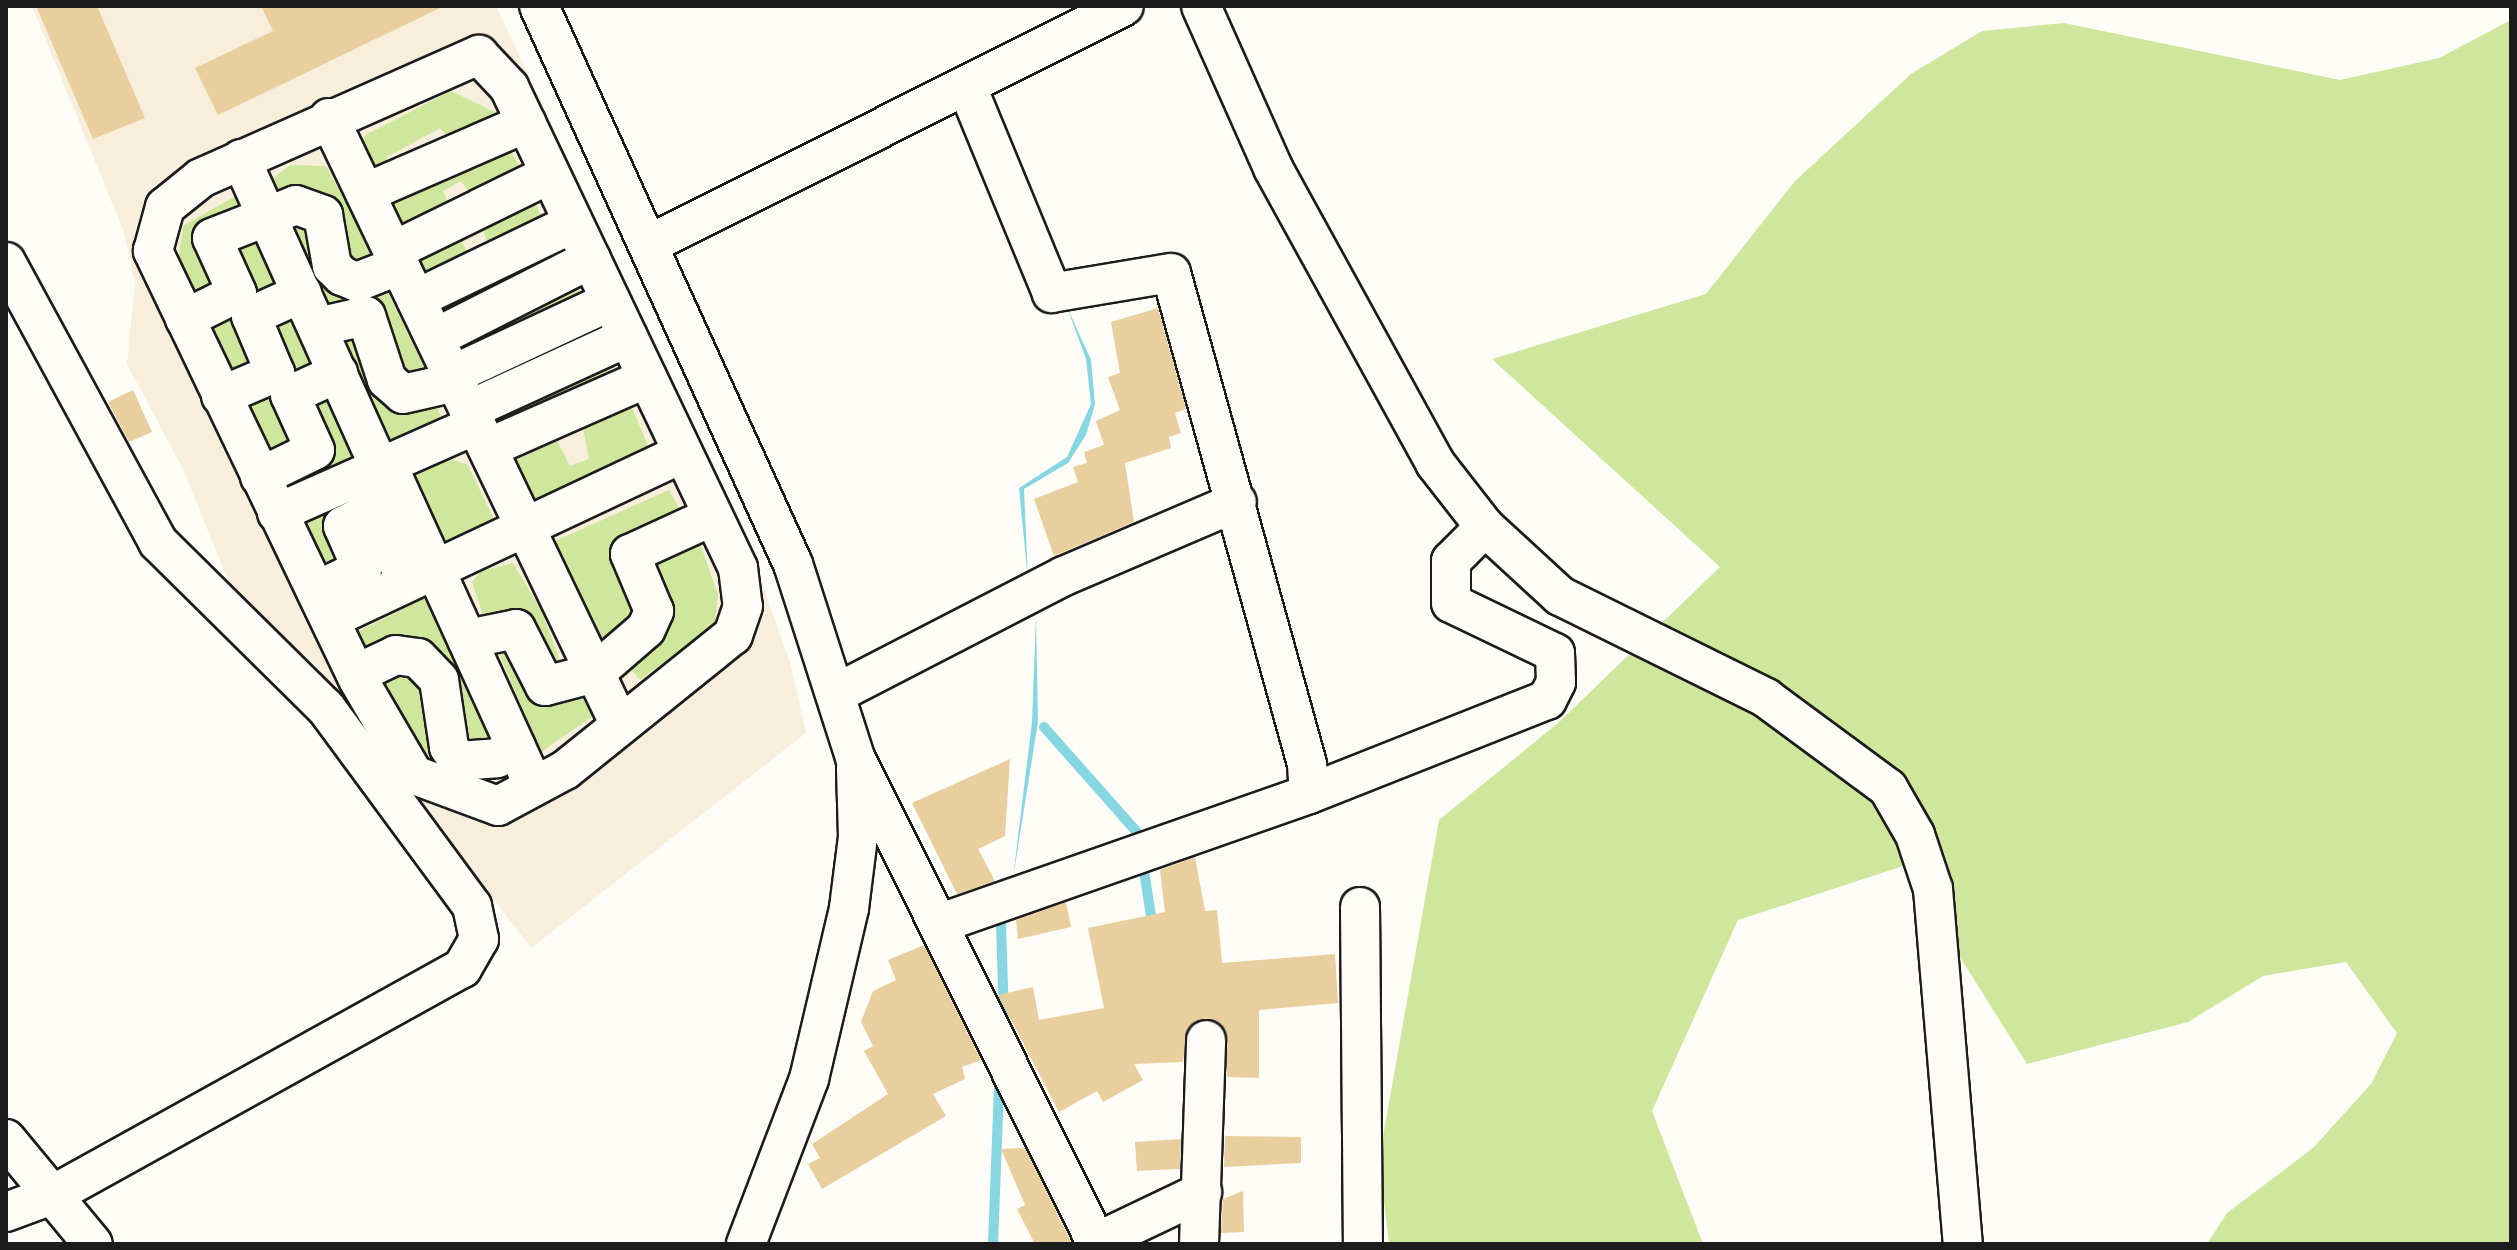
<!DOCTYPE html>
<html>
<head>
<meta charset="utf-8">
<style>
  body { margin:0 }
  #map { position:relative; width:2517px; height:1250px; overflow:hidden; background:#fdfcf7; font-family:Delius,sans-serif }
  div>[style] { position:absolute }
  .built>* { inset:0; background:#f7eedc }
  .green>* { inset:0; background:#cee79d }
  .water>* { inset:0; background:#87d7e2 }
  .stream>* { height:10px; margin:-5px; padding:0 5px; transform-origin:5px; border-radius:5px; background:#87d7e2 }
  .building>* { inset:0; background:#eacf9e }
  .roads { filter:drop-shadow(2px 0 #1c1c1c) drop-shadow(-2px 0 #1c1c1c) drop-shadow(0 2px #1c1c1c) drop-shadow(0 -2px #1c1c1c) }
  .minor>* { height:38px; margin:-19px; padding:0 19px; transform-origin:19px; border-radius:19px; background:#fdfcf7 }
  span { translate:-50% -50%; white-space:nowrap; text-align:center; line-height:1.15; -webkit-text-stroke:6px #fdfcf7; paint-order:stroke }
  .frame { position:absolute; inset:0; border:8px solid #1c1c1c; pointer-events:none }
</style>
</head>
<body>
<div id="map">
  <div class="built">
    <i style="clip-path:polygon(32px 6px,496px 6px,747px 540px,791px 666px,806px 733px,531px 948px,318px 668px,231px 588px,183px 469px,127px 364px,135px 282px,123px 230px)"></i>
  </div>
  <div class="green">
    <i style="clip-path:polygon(2511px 20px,2511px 1244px,2207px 1244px,2227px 1213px,2313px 1148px,2371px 1084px,2397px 1033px,2346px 962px,2263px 976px,2188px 1022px,2027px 1064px,1903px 866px,1738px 920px,1652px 1111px,1703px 1244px,1389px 1244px,1379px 1159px,1439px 820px,1557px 724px,1720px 567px,1492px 359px,1706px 294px,1795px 181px,1911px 74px,1982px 31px,2064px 23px,2340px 80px,2439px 58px)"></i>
    <i style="clip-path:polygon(451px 91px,499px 114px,451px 140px,440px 128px,387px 157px,387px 168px,373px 176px,362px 146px,365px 135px)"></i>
    <i style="clip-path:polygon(506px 143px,524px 174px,473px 197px,461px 181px,443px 191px,451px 209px,409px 234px,389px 211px,389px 198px)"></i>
    <i style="clip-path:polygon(290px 165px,326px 166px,376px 260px,360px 272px,276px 200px,267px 183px)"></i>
    <i style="clip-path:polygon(237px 195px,245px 207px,226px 286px,199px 302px,178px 262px,183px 226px)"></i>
    <i style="clip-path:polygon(533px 200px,545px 222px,491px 250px,483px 231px,462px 242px,469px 256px,422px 282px,414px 249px)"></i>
    <i style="clip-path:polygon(306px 213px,320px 255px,385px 287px,428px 374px,426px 386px,326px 313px,281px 218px)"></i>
    <i style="clip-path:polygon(251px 227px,282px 287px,266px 363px,234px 381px,207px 323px,224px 246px)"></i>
    <i style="clip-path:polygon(574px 283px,583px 298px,467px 361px,452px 338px)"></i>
    <i style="clip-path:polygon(288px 306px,323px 369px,306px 444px,270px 461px,247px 410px,261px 325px)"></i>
    <i style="clip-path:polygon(356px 323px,370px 370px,436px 400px,442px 423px,391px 449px,337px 329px)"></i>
    <i style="clip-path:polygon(606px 359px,615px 378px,498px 431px,490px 411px,545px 398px)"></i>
    <i style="clip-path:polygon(325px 384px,357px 441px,356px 464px,299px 489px,285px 478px,299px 401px)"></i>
    <i style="clip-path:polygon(629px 400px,648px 446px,642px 455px,531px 500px,504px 460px,555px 437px,570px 466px,589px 459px,582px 421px)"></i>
    <i style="clip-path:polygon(448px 458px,468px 465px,493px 517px,485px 529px,443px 551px,410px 478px)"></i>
    <i style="clip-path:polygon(669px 490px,681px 512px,618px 547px,641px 608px,616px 637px,594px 643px,553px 542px)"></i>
    <i style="clip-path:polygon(351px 498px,354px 562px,328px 576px,308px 536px,309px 520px)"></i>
    <i style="clip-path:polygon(697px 535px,718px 594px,715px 624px,640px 680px,627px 665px,642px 562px)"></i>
    <i style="clip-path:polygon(513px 563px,541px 610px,564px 671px,485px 621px,472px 582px,481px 571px)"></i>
    <i style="clip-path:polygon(431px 595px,499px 744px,465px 754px,450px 694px,369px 657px,355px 633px)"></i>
    <i style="clip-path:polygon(493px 640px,586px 686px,607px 706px,530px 760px,529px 724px)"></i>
    <i style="clip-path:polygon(413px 667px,439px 738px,520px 767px,483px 783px,434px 763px,390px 705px,378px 677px)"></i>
  </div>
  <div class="water">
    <i style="clip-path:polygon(1067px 307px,1091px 360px,1095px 404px,1086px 435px,1068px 463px,1024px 489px,1028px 581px,1019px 488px,1067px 457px,1091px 404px,1086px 359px)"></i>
    <i style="clip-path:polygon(1036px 616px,1038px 722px,1013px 878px,1032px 722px)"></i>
  </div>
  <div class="stream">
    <i style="left:1044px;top:727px;width:139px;rotate:48.5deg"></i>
    <i style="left:1143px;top:865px;width:64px;rotate:81deg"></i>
    <i style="left:1001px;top:924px;width:97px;rotate:88.2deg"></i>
    <i style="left:993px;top:1244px;width:158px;rotate:-87.8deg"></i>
  </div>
  <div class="building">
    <i style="clip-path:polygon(36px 6px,97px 6px,145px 118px,93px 139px)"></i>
    <i style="clip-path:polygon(261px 6px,444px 6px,218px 115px,195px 68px,273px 31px)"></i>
    <i style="clip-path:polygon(1158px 308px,1186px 409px,1175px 413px,1181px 433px,1169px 437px,1171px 448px,1125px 463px,1134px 522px,1054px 556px,1034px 499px,1078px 482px,1073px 467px,1087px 463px,1084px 452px,1104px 445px,1096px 421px,1120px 410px,1108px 377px,1120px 373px,1111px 322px)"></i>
    <i style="clip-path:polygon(133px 390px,152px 432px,129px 442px,108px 402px)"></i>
    <i style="clip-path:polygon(1010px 759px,1005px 836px,978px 849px,995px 881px,957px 894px,912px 803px)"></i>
    <i style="clip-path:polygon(1195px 857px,1205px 911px,1217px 910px,1222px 963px,1335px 954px,1338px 1003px,1259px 1010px,1259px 1078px,1227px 1077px,1226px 1030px,1206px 1018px,1187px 1029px,1183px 1062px,1134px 1064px,1143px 1080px,1103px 1102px,1097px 1091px,1059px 1112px,998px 995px,1033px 987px,1039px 1020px,1104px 1008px,1088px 928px,1165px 912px,1160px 870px)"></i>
    <i style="clip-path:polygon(1066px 902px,1071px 927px,1018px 939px,1016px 920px)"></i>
    <i style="clip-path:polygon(924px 945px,981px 1060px,962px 1067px,965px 1079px,933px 1094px,946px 1116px,822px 1189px,808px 1164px,820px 1158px,812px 1144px,888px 1094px,864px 1051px,873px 1046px,861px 1022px,873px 991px,896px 980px,888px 960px)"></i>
    <i style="clip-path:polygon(1225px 1136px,1301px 1137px,1301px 1163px,1224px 1167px)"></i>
    <i style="clip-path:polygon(1181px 1139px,1180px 1169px,1137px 1171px,1135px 1142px)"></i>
    <i style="clip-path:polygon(1025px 1148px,1071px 1242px,1071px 1244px,1035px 1244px,1017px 1209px,1025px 1205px,1001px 1149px)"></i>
    <i style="clip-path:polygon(1243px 1191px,1244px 1232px,1221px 1233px,1223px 1199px)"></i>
  </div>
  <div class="roads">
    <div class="minor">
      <i style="left:539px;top:6px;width:613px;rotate:65.53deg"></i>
      <i style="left:793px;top:564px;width:203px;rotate:72.2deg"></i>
      <i style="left:855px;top:757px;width:544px;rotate:63.58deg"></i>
      <i style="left:1201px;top:6px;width:177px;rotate:66deg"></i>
      <i style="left:1273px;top:168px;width:337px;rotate:61.2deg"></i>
      <i style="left:1435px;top:463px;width:81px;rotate:52deg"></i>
      <i style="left:1485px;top:527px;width:102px;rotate:42.6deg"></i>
      <i style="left:1560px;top:596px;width:230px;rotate:26.3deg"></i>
      <i style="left:1766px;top:698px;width:152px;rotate:36.4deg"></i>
      <i style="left:1888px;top:788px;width:54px;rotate:60.1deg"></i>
      <i style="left:1915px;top:835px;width:57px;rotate:71.6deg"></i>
      <i style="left:1933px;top:889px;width:356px;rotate:85.2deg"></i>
      <i style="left:479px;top:55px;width:44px;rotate:46.8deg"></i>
      <i style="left:509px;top:87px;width:533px;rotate:64.54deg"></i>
      <i style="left:738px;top:568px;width:38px;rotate:83deg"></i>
      <i style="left:743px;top:606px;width:31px;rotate:109deg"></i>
      <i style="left:733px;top:635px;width:216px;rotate:141.2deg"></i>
      <i style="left:565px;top:770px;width:76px;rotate:151.8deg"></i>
      <i style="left:498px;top:806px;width:90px;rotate:-159.7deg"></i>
      <i style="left:414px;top:775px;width:111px;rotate:-120.3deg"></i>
      <i style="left:358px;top:679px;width:475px;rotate:-115.6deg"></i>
      <i style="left:153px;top:251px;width:46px;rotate:-74.7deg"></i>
      <i style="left:165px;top:207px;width:46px;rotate:-38.9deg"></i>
      <i style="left:201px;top:178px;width:304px;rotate:-23.9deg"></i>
      <i style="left:329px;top:118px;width:673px;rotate:64.39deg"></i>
      <i style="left:241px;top:159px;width:339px;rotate:65.8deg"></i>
      <i style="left:365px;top:193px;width:176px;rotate:-23.5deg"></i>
      <i style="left:650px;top:244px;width:530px;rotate:-26.66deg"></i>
      <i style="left:393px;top:251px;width:175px;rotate:-26.1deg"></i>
      <i style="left:6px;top:262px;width:319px;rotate:61.5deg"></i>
      <i style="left:158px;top:542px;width:236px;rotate:44.7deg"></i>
      <i style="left:326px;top:708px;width:246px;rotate:53.6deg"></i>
      <i style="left:472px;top:906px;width:34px;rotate:78deg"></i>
      <i style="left:479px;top:939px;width:34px;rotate:120deg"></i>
      <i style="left:462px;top:968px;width:469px;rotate:151deg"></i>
      <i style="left:52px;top:1195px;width:49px;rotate:159.7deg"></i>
      <i style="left:416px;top:299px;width:174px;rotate:-25.8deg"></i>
      <i style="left:185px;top:319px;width:58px;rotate:-26.6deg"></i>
      <i style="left:237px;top:293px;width:60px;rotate:-114.4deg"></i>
      <i style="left:212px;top:238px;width:90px;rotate:-21.4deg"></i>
      <i style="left:296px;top:205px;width:29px;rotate:20deg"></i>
      <i style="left:323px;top:215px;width:52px;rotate:80deg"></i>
      <i style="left:332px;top:266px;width:14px;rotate:45deg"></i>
      <i style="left:342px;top:276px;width:16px;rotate:22deg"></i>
      <i style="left:357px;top:282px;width:46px;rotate:-21.6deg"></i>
      <i style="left:317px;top:327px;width:50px;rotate:-12.7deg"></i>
      <i style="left:366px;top:316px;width:67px;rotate:71.8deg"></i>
      <i style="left:387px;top:380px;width:21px;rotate:41deg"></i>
      <i style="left:403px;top:394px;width:54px;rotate:-12.8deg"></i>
      <i style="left:435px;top:338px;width:175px;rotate:-26.9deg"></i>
      <i style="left:452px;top:375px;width:175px;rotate:-25deg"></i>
      <i style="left:221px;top:396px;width:59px;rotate:-23.1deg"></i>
      <i style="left:275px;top:373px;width:62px;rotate:-112.8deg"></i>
      <i style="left:251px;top:316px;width:56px;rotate:-24.3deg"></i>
      <i style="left:469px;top:410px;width:175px;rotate:-24.7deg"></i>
      <i style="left:488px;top:448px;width:174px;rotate:-23.8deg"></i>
      <i style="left:387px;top:464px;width:354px;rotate:65.5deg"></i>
      <i style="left:260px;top:477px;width:61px;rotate:-26.1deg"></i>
      <i style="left:315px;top:450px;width:60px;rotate:-114.4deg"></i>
      <i style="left:290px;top:395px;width:53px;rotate:-24.6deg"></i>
      <i style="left:363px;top:487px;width:105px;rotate:65.1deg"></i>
      <i style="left:277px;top:513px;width:218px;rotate:-23.9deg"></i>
      <i style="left:316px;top:591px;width:51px;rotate:-25.6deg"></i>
      <i style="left:362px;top:569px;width:47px;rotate:-113.8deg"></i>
      <i style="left:343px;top:526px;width:35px;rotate:-27deg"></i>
      <i style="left:330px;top:619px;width:390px;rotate:-25.2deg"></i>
      <i style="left:467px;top:639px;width:50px;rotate:-11.5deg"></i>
      <i style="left:516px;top:629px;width:64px;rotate:63deg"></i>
      <i style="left:545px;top:686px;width:52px;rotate:-14.6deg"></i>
      <i style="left:595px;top:673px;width:67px;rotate:-40.8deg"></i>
      <i style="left:646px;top:629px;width:20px;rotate:-66deg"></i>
      <i style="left:654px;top:611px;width:62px;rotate:-112.8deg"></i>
      <i style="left:630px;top:554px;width:91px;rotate:-24.6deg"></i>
      <i style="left:356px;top:674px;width:44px;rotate:-25.4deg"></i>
      <i style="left:396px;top:655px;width:22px;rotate:8deg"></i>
      <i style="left:418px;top:658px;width:30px;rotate:46deg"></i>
      <i style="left:439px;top:680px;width:68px;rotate:81.5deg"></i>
      <i style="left:449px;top:747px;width:17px;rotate:57deg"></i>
      <i style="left:458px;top:761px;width:39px;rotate:-4deg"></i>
      <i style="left:497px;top:758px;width:22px;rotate:-30deg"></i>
      <i style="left:837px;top:693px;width:255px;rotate:-27.3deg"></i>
      <i style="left:1064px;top:576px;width:188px;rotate:-23.2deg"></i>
      <i style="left:1309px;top:794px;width:256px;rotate:-21.6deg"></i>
      <i style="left:1547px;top:700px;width:20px;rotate:-63deg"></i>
      <i style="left:1556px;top:682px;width:29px;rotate:-92deg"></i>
      <i style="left:1555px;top:653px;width:115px;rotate:-154.3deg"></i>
      <i style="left:1451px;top:603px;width:42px;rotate:-90deg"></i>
      <i style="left:1451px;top:561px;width:48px;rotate:-45deg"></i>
      <i style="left:1360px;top:907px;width:337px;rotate:89.5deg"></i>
      <i style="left:941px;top:923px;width:390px;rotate:-19.3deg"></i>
      <i style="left:1309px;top:794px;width:30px;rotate:-94deg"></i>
      <i style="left:1307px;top:764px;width:509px;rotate:-105.48deg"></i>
      <i style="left:1171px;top:273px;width:121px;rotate:170.5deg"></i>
      <i style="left:1052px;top:293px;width:223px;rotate:-112.4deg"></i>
      <i style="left:6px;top:1139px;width:136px;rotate:50.4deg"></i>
      <i style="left:746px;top:1244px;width:177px;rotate:-69.1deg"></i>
      <i style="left:809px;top:1079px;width:176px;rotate:-76.8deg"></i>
      <i style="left:849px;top:908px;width:72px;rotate:-82.8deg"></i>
      <i style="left:858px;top:837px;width:69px;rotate:-91.7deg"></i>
      <i style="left:1093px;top:1244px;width:121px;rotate:-25.5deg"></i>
      <i style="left:1199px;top:1244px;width:204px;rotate:-88deg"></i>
    </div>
  </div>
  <div class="frame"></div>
</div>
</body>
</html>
